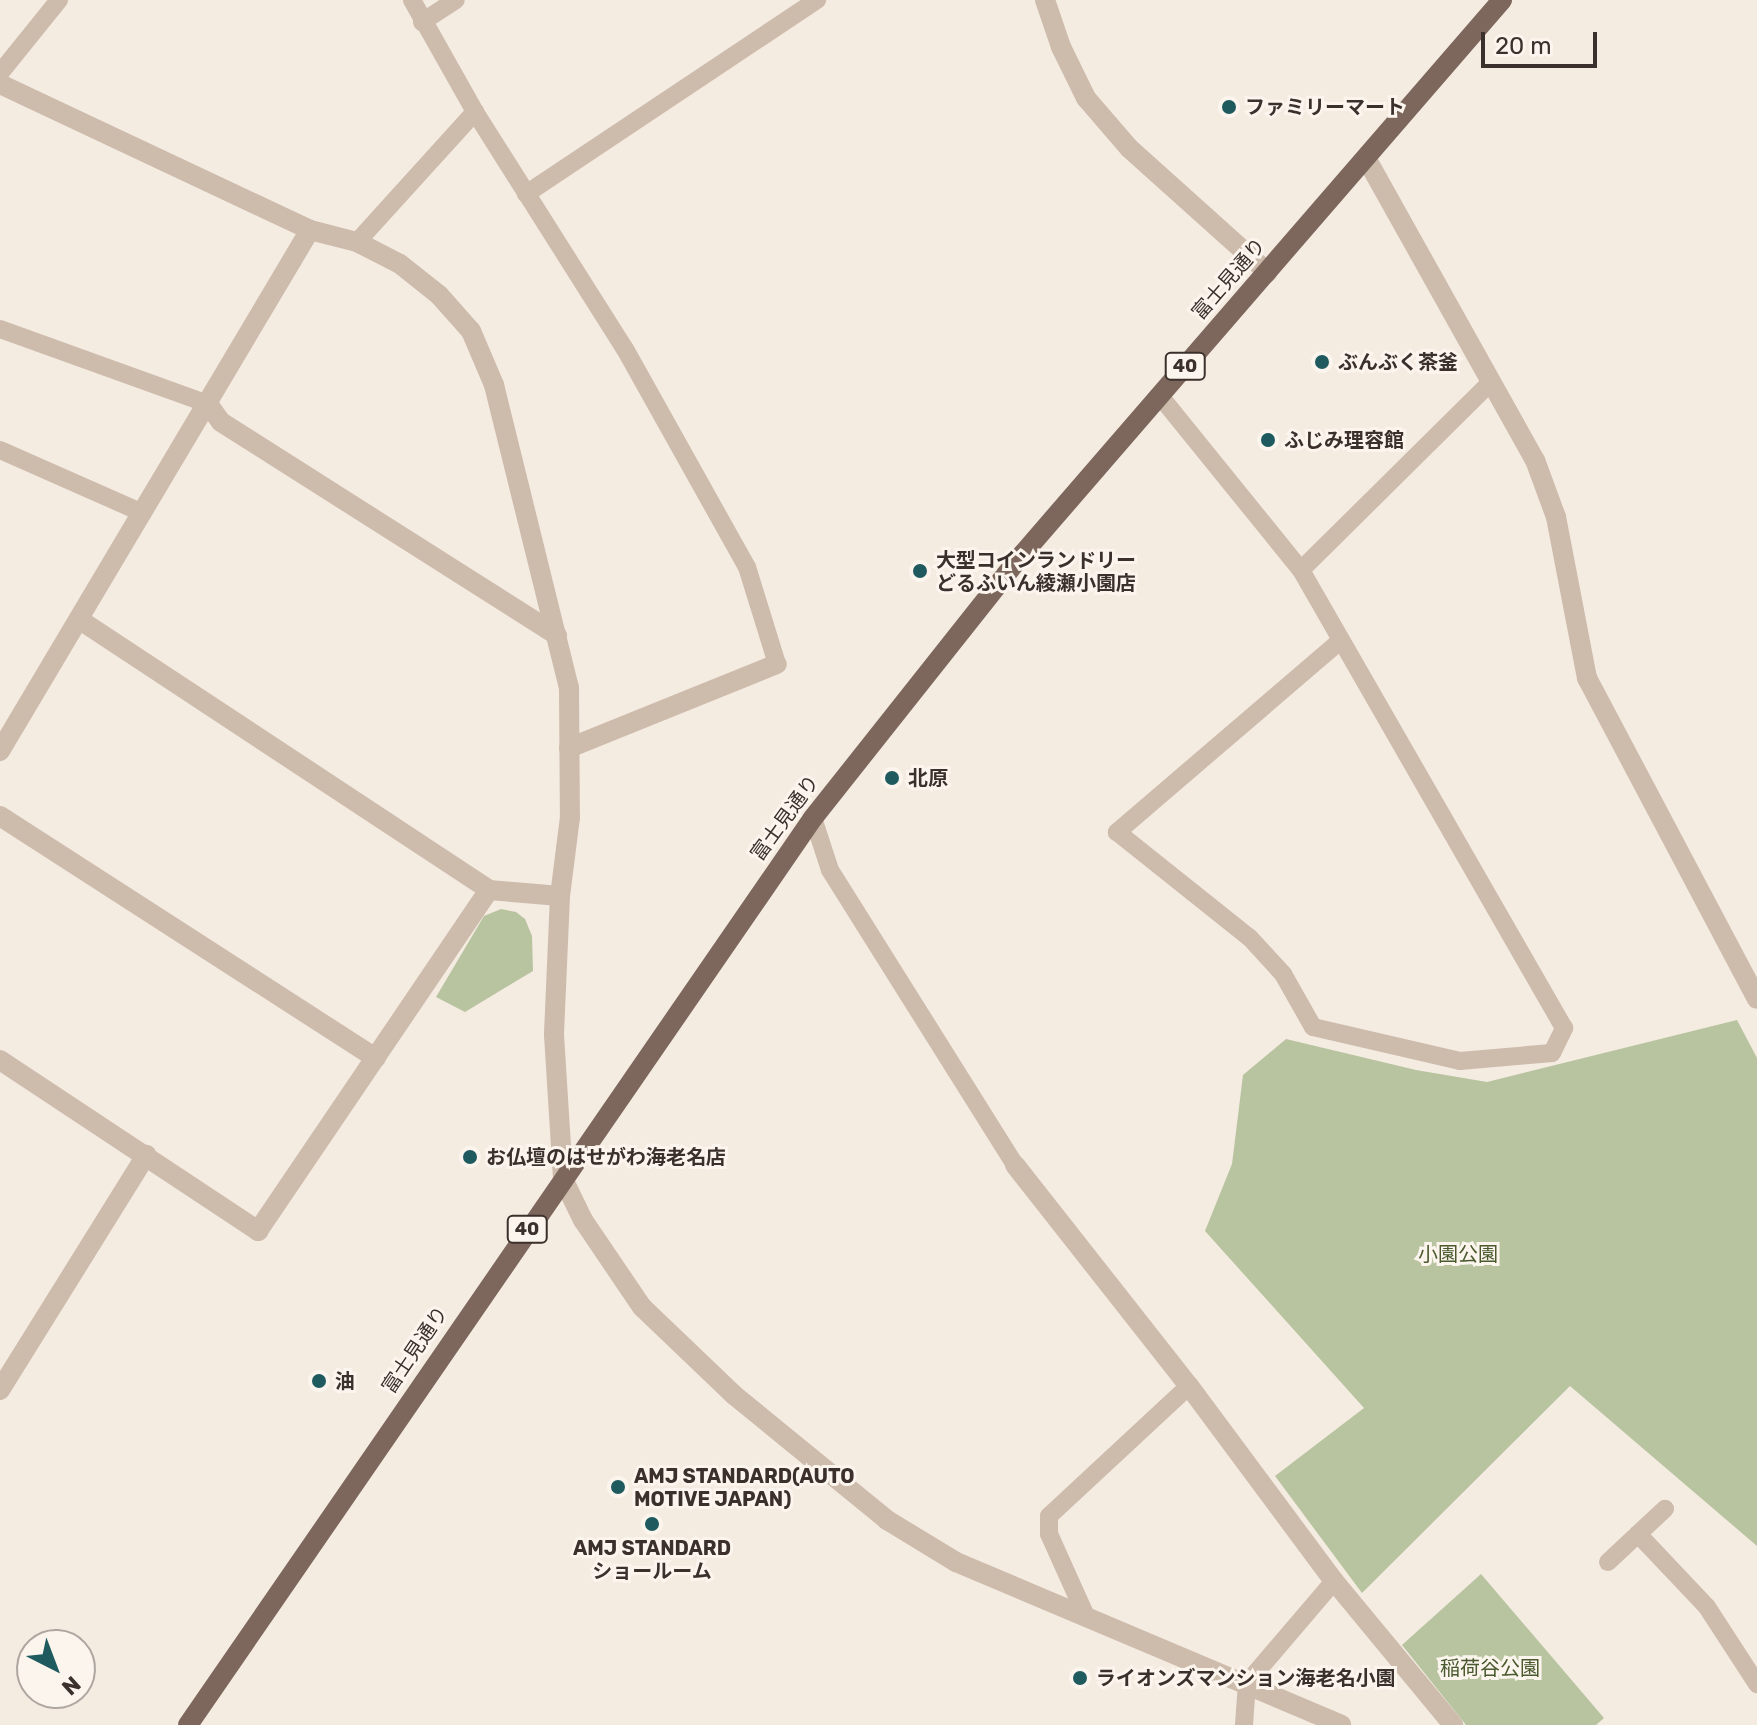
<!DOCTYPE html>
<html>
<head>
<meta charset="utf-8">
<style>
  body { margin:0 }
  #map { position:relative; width:1757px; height:1725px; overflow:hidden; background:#f4ebe1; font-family:Rubik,"Noto Sans JP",sans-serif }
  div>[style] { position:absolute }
  .green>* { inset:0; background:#b8c4a0 }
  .service>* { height:18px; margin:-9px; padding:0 9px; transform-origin:9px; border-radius:9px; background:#cdbbac }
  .minor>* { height:20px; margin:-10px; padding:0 10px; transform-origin:10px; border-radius:10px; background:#cdbbac }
  .primary>* { height:20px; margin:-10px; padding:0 10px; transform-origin:10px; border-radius:10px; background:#7d675c }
  .dots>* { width:22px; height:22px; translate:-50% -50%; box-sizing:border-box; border:4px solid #fbf5ee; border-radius:50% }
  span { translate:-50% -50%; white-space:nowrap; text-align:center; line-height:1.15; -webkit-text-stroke:6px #fbf5ee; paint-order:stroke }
  .shield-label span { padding:2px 6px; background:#fbf5ee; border:2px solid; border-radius:6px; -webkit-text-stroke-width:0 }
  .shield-label { font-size:18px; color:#3b302b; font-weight:700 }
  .poi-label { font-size:20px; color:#3b302b; font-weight:700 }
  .left { translate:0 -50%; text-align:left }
  .street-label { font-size:20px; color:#3b302b }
  .park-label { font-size:20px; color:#4a5a2e }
  .north { position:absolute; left:16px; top:1629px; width:80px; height:80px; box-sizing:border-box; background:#fbf5ee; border:2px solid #aea6a0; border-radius:50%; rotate:138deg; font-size:22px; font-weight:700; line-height:32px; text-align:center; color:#3b302b }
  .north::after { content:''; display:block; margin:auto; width:28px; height:36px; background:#1f5a5e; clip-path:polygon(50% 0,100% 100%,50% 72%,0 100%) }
  .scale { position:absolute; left:1481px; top:32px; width:116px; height:36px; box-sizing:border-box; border:4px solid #3b302b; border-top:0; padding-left:10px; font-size:24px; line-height:28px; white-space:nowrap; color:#3b302b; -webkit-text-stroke:6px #fbf5ee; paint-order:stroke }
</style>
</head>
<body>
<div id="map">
  <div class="green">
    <i style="clip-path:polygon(501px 909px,516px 912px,525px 919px,532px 936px,533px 971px,465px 1012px,436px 997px,484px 916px)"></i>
    <i style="clip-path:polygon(1737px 1020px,1757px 1058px,1757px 1546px,1570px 1386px,1362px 1593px,1275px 1476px,1364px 1408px,1205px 1231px,1232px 1164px,1243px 1075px,1286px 1039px,1416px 1070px,1487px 1082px)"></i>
    <i style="clip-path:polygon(1481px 1574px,1604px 1718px,1596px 1725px,1466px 1725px,1402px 1645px)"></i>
  </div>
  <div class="service">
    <i style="left:412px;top:0;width:129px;rotate:60.6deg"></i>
    <i style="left:475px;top:112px;width:280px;rotate:57.7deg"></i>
    <i style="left:625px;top:349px;width:250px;rotate:60.8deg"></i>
    <i style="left:747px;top:567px;width:102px;rotate:72.8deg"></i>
    <i style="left:422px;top:22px;width:40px;rotate:-32.9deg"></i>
    <i style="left:0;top:73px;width:94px;rotate:-51.1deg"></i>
    <i style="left:526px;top:194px;width:350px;rotate:-33.7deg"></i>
    <i style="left:357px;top:242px;width:176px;rotate:-47.8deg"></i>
    <i style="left:0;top:329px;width:221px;rotate:19.8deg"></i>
    <i style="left:1160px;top:396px;width:224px;rotate:51deg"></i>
    <i style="left:0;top:450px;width:156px;rotate:23.8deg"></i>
    <i style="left:1340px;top:641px;width:294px;rotate:139.4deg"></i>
    <i style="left:1117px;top:832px;width:170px;rotate:38.6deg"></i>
    <i style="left:1250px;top:938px;width:49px;rotate:47.5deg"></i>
    <i style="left:1283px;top:974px;width:61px;rotate:60.5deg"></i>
    <i style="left:1313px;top:1027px;width:151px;rotate:13deg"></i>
    <i style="left:1460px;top:1061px;width:92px;rotate:-5deg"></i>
    <i style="left:1552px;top:1053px;width:28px;rotate:-64deg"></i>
    <i style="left:1564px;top:1028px;width:528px;rotate:-119.87deg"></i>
    <i style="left:1301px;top:570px;width:267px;rotate:-44.7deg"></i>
    <i style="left:813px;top:818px;width:55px;rotate:71.9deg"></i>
    <i style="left:830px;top:870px;width:348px;rotate:57.9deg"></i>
    <i style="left:1638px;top:1534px;width:37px;rotate:-43deg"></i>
    <i style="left:1608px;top:1562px;width:41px;rotate:-43deg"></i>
    <i style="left:1638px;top:1534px;width:100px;rotate:46.6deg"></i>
    <i style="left:1707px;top:1607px;width:92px;rotate:57deg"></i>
    <i style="left:1085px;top:1614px;width:88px;rotate:-114.2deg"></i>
    <i style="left:1049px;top:1534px;width:18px;rotate:-90deg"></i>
    <i style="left:1049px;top:1516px;width:191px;rotate:-42.9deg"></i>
    <i style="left:1244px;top:1725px;width:42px;rotate:-85.9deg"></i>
    <i style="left:1247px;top:1683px;width:134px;rotate:-49.5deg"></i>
  </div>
  <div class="minor">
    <i style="left:1045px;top:0;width:50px;rotate:71.2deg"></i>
    <i style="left:1061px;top:47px;width:57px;rotate:63.9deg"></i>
    <i style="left:1086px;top:98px;width:66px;rotate:49.3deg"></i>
    <i style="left:1129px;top:148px;width:186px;rotate:41.9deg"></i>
    <i style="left:0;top:84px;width:343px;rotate:25.2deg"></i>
    <i style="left:310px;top:230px;width:49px;rotate:14.3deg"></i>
    <i style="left:357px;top:242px;width:48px;rotate:27.1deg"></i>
    <i style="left:400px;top:264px;width:50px;rotate:38.5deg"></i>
    <i style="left:439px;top:295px;width:48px;rotate:48.4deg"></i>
    <i style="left:471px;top:331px;width:59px;rotate:66.9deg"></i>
    <i style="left:494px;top:385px;width:311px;rotate:76.1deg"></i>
    <i style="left:569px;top:687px;width:130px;rotate:89.6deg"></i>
    <i style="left:570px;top:817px;width:80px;rotate:97.2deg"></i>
    <i style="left:560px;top:896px;width:139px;rotate:92.5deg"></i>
    <i style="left:554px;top:1035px;width:144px;rotate:86.4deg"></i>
    <i style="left:563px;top:1179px;width:46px;rotate:64deg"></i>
    <i style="left:583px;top:1220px;width:105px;rotate:55.9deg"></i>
    <i style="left:642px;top:1307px;width:127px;rotate:43.7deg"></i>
    <i style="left:734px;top:1395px;width:198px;rotate:39.2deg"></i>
    <i style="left:887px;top:1520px;width:81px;rotate:31.3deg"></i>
    <i style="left:956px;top:1562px;width:418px;rotate:22.9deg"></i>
    <i style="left:1366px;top:158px;width:346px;rotate:60.8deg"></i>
    <i style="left:1535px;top:460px;width:61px;rotate:69.8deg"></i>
    <i style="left:1556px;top:517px;width:164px;rotate:79.1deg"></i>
    <i style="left:1587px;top:678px;width:363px;rotate:62.1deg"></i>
    <i style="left:208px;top:404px;width:22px;rotate:54deg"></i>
    <i style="left:221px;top:422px;width:398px;rotate:32.4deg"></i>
    <i style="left:80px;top:620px;width:490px;rotate:33.4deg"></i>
    <i style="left:569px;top:748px;width:224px;rotate:-22deg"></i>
    <i style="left:0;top:751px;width:606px;rotate:-59.25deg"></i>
    <i style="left:0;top:816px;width:447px;rotate:32.8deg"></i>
    <i style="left:0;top:1060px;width:310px;rotate:33.5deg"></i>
    <i style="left:258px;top:1231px;width:412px;rotate:-55.9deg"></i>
    <i style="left:489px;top:890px;width:71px;rotate:4.8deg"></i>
    <i style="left:1015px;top:1165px;width:281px;rotate:51.8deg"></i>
    <i style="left:1189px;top:1386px;width:243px;rotate:53.4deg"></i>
    <i style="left:1334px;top:1581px;width:187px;rotate:50.4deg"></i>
    <i style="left:0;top:1390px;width:277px;rotate:-58.1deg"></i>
  </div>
  <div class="primary">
    <i style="left:188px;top:1725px;width:1101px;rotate:-55.43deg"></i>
    <i style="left:813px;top:818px;width:324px;rotate:-51.6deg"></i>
    <i style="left:1014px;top:564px;width:746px;rotate:-49.13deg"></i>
  </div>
  <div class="dots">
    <i style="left:1229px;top:107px;background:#1f5a5e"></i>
    <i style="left:1322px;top:362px;background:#1f5a5e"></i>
    <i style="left:1268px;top:440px;background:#1f5a5e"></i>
    <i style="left:920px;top:571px;background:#1f5a5e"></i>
    <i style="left:892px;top:778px;background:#1f5a5e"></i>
    <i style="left:470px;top:1157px;background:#1f5a5e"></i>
    <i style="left:319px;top:1381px;background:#1f5a5e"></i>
    <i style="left:618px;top:1487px;background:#1f5a5e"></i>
    <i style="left:652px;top:1524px;background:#1f5a5e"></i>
    <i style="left:1080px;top:1678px;background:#1f5a5e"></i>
  </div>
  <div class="shield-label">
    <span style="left:1185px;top:366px">40</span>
    <span style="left:527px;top:1229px">40</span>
  </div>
  <div class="poi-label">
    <span class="left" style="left:1245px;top:107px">ファミリーマート</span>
    <span class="left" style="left:1338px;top:362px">ぶんぶく茶釜</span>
    <span class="left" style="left:1284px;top:440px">ふじみ理容館</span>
    <span class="left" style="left:936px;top:572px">大型コインランドリー<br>どるふいん綾瀬小園店</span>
    <span class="left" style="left:908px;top:778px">北原</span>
    <span class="left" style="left:486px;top:1157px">お仏壇のはせがわ海老名店</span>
    <span class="left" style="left:335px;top:1381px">油</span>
    <span class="left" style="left:634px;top:1488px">AMJ STANDARD(AUTO<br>MOTIVE JAPAN)</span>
    <span style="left:652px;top:1560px">AMJ STANDARD<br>ショールーム</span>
    <span class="left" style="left:1096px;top:1678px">ライオンズマンション海老名小園</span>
  </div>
  <div class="street-label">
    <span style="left:1229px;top:279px;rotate:-49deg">富士見通り</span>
    <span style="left:785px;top:818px;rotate:-54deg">富士見通り</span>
    <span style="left:415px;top:1350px;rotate:-56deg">富士見通り</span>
  </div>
  <div class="park-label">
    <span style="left:1458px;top:1254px">小園公園</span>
    <span style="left:1490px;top:1668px">稲荷谷公園</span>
  </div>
  <div class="north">N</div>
  <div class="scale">20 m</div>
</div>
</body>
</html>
